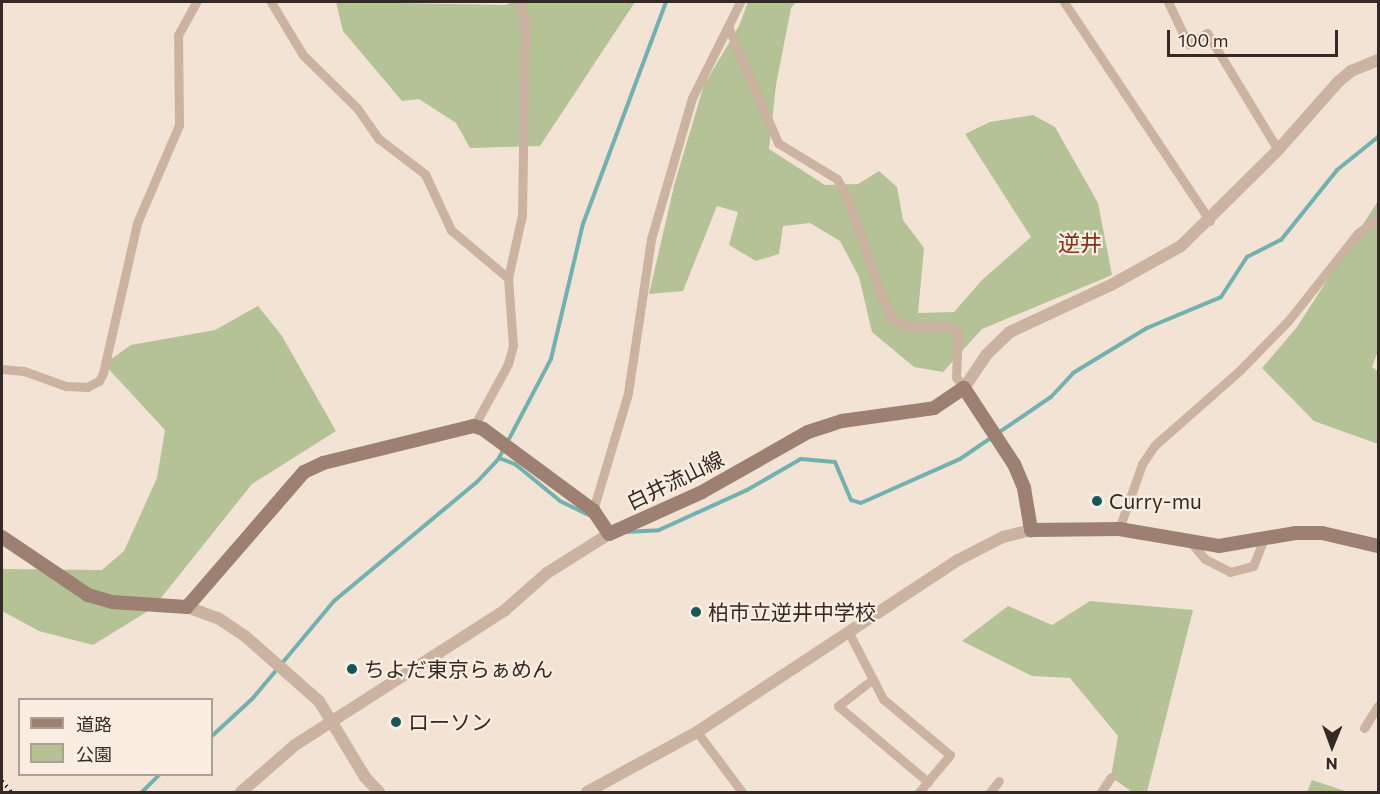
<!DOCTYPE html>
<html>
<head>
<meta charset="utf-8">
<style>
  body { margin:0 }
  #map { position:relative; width:1380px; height:794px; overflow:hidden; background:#f2e3d5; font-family:Commissioner,"Noto Sans JP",sans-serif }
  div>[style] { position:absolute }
  .green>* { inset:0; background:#b5c295 }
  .stream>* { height:4px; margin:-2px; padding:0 2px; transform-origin:2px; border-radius:2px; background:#73b1b1 }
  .minor>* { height:9px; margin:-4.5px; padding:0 4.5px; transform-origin:4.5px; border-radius:4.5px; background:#cbb2a1 }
  .tertiary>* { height:12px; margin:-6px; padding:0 6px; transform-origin:6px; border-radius:6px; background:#cbb2a1 }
  .secondary>* { height:14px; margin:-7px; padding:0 7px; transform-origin:7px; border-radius:7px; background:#9e8072 }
  .rail>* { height:4px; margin-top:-2px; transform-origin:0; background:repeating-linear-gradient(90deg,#342924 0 1.5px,transparent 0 6px) }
  .dots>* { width:16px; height:16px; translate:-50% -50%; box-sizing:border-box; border:3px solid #faeee2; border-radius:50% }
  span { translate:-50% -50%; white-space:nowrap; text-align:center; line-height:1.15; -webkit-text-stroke:4.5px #faeee2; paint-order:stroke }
  .street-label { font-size:21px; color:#342924 }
  .poi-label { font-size:21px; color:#342924 }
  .left { translate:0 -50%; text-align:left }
  .neighbourhood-label { font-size:22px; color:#892e18 }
  .frame { position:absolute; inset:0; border:3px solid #342924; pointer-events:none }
  .legend { position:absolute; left:18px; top:698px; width:195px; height:78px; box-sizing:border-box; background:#faeee2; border:2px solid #ab9f96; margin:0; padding:8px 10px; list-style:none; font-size:18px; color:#342924 }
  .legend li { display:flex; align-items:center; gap:12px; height:30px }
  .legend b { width:30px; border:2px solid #ab9f96 }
  .north { position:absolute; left:1302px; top:716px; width:60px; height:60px; -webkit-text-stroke:4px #faeee2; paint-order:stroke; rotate:181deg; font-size:16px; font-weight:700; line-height:24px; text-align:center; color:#342924 }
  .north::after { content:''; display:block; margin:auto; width:21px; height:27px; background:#342924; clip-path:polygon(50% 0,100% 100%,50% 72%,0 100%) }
  .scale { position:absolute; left:1167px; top:30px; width:171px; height:27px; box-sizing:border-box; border:3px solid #342924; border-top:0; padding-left:8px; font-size:18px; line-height:21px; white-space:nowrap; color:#342924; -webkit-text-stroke:4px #faeee2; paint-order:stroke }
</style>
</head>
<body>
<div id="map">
  <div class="green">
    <i style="clip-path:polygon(336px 2px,506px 5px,512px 2px,635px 2px,540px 146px,470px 148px,456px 123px,419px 99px,402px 101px,343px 31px)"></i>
    <i style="clip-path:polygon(748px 2px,796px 2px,791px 8px,776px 85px,769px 149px,825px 185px,858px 184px,879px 171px,897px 187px,903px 220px,924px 248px,918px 313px,954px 312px,982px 280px,1031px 237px,965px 134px,990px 122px,1033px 115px,1055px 127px,1098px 203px,1112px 275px,982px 329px,943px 372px,914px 367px,872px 332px,859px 277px,840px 241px,810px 223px,783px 226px,779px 254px,756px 261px,729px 245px,738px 212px,717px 206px,683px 291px,649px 294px,675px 182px,704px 85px,739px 26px)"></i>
    <i style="clip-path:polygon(1378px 201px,1378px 351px,1372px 367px,1378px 371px,1378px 444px,1314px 421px,1262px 368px,1297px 327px)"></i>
    <i style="clip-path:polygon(258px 306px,282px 336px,336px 431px,252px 484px,153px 608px,93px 645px,39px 631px,2px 611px,2px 569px,102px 570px,124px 551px,157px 478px,165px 430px,104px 364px,131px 345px,215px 330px)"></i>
    <i style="clip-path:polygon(1090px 601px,1193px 610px,1147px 792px,1132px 792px,1111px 777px,1118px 736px,1070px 678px,1032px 676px,962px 641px,1008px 606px,1052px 625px)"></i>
    <i style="clip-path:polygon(1312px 780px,1348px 792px,1307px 792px)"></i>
  </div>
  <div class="stream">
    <i style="left:499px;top:458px;width:17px;rotate:21deg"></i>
    <i style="left:515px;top:464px;width:58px;rotate:39.4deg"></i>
    <i style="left:560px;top:501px;width:32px;rotate:26deg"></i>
    <i style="left:626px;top:532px;width:33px;rotate:-3deg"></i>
    <i style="left:659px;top:530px;width:97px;rotate:-24.4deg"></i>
    <i style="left:747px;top:490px;width:62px;rotate:-29.9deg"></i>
    <i style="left:801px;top:459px;width:34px;rotate:5deg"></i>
    <i style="left:835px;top:462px;width:41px;rotate:67.2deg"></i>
    <i style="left:851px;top:500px;width:10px;rotate:17deg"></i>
    <i style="left:861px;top:503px;width:108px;rotate:-24deg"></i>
    <i style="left:960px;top:459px;width:110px;rotate:-34.3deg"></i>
    <i style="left:1051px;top:397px;width:33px;rotate:-47deg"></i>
    <i style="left:1073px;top:373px;width:87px;rotate:-31.3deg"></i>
    <i style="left:1147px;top:328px;width:80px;rotate:-22.7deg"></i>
    <i style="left:1221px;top:297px;width:48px;rotate:-57deg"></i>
    <i style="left:1247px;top:257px;width:38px;rotate:-27deg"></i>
    <i style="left:1281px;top:240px;width:90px;rotate:-51.3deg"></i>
    <i style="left:1337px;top:170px;width:53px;rotate:-38.8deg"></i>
    <i style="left:212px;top:736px;width:56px;rotate:-42.8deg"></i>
    <i style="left:253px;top:698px;width:126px;rotate:-50.1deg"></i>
    <i style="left:334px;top:601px;width:186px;rotate:-39.8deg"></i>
    <i style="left:477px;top:482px;width:33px;rotate:-47deg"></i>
    <i style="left:499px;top:458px;width:112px;rotate:-62.3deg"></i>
    <i style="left:551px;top:359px;width:139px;rotate:-76.7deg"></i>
    <i style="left:583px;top:224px;width:237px;rotate:-69.5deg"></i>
    <i style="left:142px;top:792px;width:25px;rotate:-45deg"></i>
  </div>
  <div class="minor">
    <i style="left:271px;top:2px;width:62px;rotate:58.9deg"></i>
    <i style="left:303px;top:55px;width:76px;rotate:44.5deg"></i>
    <i style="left:357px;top:108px;width:38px;rotate:55deg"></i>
    <i style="left:379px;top:139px;width:58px;rotate:37.3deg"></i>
    <i style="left:425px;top:174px;width:62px;rotate:65.1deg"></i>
    <i style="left:451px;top:230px;width:75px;rotate:40.1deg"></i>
    <i style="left:508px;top:278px;width:68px;rotate:85.8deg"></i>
    <i style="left:513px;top:346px;width:19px;rotate:106deg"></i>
    <i style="left:508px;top:364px;width:71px;rotate:118.7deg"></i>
    <i style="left:1064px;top:2px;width:263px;rotate:56.3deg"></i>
    <i style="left:1168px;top:2px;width:47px;rotate:64.5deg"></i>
    <i style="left:1188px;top:44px;width:22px;rotate:-30deg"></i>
    <i style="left:1207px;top:33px;width:137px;rotate:58.7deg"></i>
    <i style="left:729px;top:29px;width:124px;rotate:66.7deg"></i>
    <i style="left:778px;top:143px;width:69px;rotate:31.4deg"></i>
    <i style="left:837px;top:179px;width:20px;rotate:60deg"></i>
    <i style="left:847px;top:196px;width:105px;rotate:71deg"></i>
    <i style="left:881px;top:295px;width:28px;rotate:64deg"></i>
    <i style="left:893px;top:320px;width:16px;rotate:22deg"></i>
    <i style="left:908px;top:326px;width:41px"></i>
    <i style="left:949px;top:326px;width:11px;rotate:38deg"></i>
    <i style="left:958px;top:333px;width:44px;rotate:92.6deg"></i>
    <i style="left:956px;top:377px;width:14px;rotate:54deg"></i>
    <i style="left:508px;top:278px;width:65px;rotate:-77.5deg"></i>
    <i style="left:522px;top:215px;width:190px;rotate:-89.1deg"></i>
    <i style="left:525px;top:25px;width:24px;rotate:-102deg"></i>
    <i style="left:2px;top:369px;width:22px;rotate:5deg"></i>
    <i style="left:24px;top:371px;width:45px;rotate:19.7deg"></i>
    <i style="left:66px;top:386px;width:21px;rotate:3deg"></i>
    <i style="left:87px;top:387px;width:13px;rotate:-27deg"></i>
    <i style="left:99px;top:381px;width:9px;rotate:-63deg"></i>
    <i style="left:103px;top:373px;width:154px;rotate:-77.2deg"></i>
    <i style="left:137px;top:223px;width:107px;rotate:-66.8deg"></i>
    <i style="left:179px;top:125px;width:90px;rotate:-90.6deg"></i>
    <i style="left:178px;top:35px;width:38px;rotate:-61deg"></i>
    <i style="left:593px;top:510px;width:122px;rotate:-73.3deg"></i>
    <i style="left:628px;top:393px;width:156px;rotate:-81.5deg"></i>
    <i style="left:651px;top:239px;width:147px;rotate:-73.8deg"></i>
    <i style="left:692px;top:98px;width:107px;rotate:-63.4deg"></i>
    <i style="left:1119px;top:529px;width:69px;rotate:-70.5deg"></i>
    <i style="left:1142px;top:464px;width:23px;rotate:-56deg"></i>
    <i style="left:1155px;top:445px;width:113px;rotate:-41.4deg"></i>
    <i style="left:1240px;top:370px;width:69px;rotate:-45.6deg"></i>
    <i style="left:1288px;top:321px;width:112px;rotate:-51.5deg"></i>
    <i style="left:1358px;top:233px;width:25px;rotate:-37deg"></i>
    <i style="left:1192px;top:544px;width:20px;rotate:49deg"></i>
    <i style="left:1205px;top:559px;width:28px;rotate:27deg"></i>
    <i style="left:1230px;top:572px;width:24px;rotate:-15deg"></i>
    <i style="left:1253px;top:566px;width:29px;rotate:-68deg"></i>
    <i style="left:849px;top:633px;width:74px;rotate:62.7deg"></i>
    <i style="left:883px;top:699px;width:87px;rotate:39.9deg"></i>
    <i style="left:950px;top:755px;width:48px;rotate:130deg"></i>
    <i style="left:873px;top:679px;width:44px;rotate:142.4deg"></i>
    <i style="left:838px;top:706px;width:118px;rotate:40.2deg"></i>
    <i style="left:1364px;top:728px;width:26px;rotate:-58deg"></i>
    <i style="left:697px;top:732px;width:75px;rotate:53.1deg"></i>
    <i style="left:990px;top:792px;width:14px;rotate:-51deg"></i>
    <i style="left:1101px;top:792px;width:18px;rotate:-56deg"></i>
  </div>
  <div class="tertiary">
    <i style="left:964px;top:388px;width:40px;rotate:-56deg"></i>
    <i style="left:986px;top:355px;width:33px;rotate:-44deg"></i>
    <i style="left:1010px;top:332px;width:111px;rotate:-25deg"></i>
    <i style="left:1111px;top:285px;width:80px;rotate:-29.1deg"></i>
    <i style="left:1181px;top:246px;width:136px;rotate:-44.7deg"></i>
    <i style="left:1278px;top:150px;width:91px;rotate:-48.6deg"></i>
    <i style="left:1338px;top:82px;width:17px;rotate:-40deg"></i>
    <i style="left:1351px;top:71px;width:29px;rotate:-22deg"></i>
    <i style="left:187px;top:607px;width:33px;rotate:20deg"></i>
    <i style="left:218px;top:618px;width:32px;rotate:34deg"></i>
    <i style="left:245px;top:636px;width:98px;rotate:41.3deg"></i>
    <i style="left:319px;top:701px;width:89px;rotate:58.8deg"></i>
    <i style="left:365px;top:777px;width:21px;rotate:47deg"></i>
    <i style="left:241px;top:792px;width:72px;rotate:-41deg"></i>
    <i style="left:295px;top:745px;width:250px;rotate:-32.7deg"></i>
    <i style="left:505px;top:610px;width:56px;rotate:-41.4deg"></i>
    <i style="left:547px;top:573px;width:73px;rotate:-32.2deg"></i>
    <i style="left:587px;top:792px;width:125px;rotate:-28.6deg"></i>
    <i style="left:697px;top:732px;width:313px;rotate:-33.4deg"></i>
    <i style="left:958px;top:560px;width:51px;rotate:-27.1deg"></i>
    <i style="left:1003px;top:537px;width:29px;rotate:-14deg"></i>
  </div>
  <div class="secondary">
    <i style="left:2px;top:537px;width:104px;rotate:34deg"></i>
    <i style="left:88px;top:595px;width:25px;rotate:16deg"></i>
    <i style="left:112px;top:602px;width:75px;rotate:3.8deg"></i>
    <i style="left:187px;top:607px;width:179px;rotate:-49.1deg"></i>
    <i style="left:304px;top:472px;width:21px;rotate:-25deg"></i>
    <i style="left:323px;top:463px;width:155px;rotate:-13.8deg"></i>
    <i style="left:474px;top:426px;width:9px;rotate:18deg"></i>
    <i style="left:483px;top:429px;width:137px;rotate:36.4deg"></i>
    <i style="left:593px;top:510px;width:29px;rotate:56deg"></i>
    <i style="left:609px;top:534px;width:102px;rotate:-24.3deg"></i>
    <i style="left:702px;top:492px;width:122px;rotate:-29.5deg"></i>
    <i style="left:808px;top:432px;width:36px;rotate:-18deg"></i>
    <i style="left:842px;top:421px;width:93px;rotate:-8deg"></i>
    <i style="left:934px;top:408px;width:36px;rotate:-34deg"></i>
    <i style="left:964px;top:388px;width:91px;rotate:56.7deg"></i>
    <i style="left:1014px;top:464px;width:26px;rotate:67deg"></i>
    <i style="left:1024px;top:488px;width:43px;rotate:80.5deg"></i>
    <i style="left:1031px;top:530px;width:88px;rotate:-0.7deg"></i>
    <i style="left:1119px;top:529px;width:101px;rotate:9.6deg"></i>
    <i style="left:1219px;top:546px;width:77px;rotate:-9.7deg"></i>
    <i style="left:1295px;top:533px;width:27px"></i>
    <i style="left:1322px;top:533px;width:57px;rotate:13.1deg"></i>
  </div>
  <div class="rail">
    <i style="left:2px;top:781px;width:14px;rotate:51deg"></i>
  </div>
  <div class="dots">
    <i style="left:1097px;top:501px;background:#175758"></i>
    <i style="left:696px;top:612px;background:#175758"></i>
    <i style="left:352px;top:669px;background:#175758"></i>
    <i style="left:396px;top:722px;background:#175758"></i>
  </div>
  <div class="street-label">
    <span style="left:675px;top:480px;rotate:-26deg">白井流山線</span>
  </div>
  <div class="poi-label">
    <span class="left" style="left:1109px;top:501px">Curry-mu</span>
    <span class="left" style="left:708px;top:612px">柏市立逆井中学校</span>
    <span class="left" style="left:364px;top:669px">ちよだ東京らぁめん</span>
    <span class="left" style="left:408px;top:722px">ローソン</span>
  </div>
  <div class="neighbourhood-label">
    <span style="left:1080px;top:243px">逆井</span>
  </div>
  <div class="frame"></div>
  <ul class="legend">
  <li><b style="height:8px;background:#9e8072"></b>道路</li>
  <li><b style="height:16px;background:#b5c295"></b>公園</li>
  </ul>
  <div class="north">N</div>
  <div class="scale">100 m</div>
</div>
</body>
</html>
